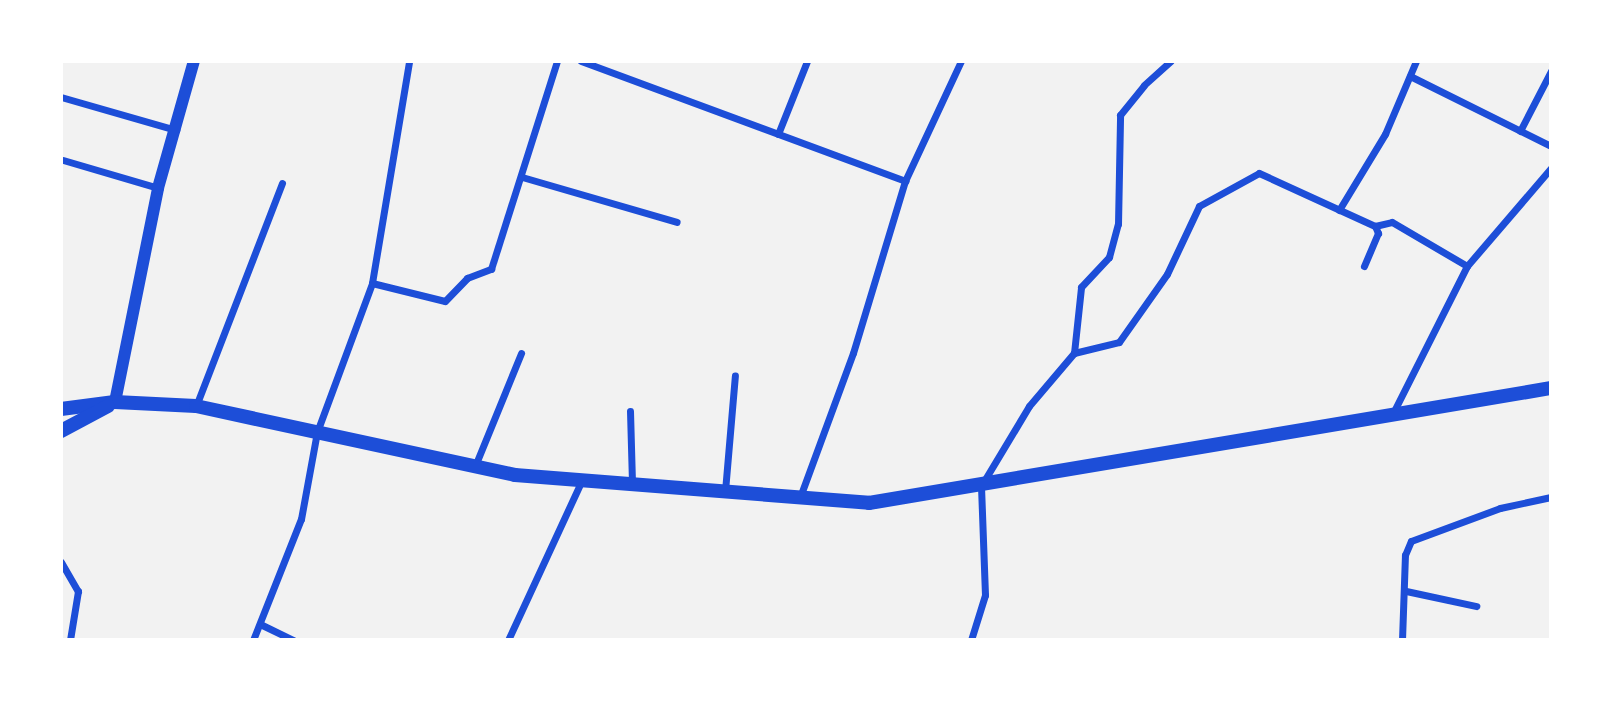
<!DOCTYPE html>
<html>
<head>
<meta charset="utf-8">
<style>
  body { margin:0 }
  #map { position:relative; width:1612px; height:701px; overflow:hidden; background:#f2f2f2; font-family:"Fira Sans Condensed",sans-serif }
  div>[style] { position:absolute }
  .minor>* { height:7px; margin:-3.5px; padding:0 3.5px; transform-origin:3.5px; border-radius:3.5px; background:#1d4ed8 }
  .tertiary>* { height:12px; margin:-6px; padding:0 6px; transform-origin:6px; border-radius:6px; background:#1d4ed8 }
  .secondary>* { height:14px; margin:-7px; padding:0 7px; transform-origin:7px; border-radius:7px; background:#1d4ed8 }
  span { translate:-50% -50%; white-space:nowrap; text-align:center; line-height:1.15; -webkit-text-stroke:5px #fff; paint-order:stroke }
  .frame { position:absolute; inset:0; border:63px solid #fff; pointer-events:none }
</style>
</head>
<body>
<div id="map">
  <div class="minor">
    <i style="left:581px;top:61px;width:346px;rotate:20.3deg"></i>
    <i style="left:1410px;top:76px;width:157px;rotate:26.4deg"></i>
    <i style="left:61px;top:97px;width:120px;rotate:16deg"></i>
    <i style="left:1520px;top:131px;width:68px;rotate:-62.7deg"></i>
    <i style="left:778px;top:134px;width:79px;rotate:-68.3deg"></i>
    <i style="left:63px;top:160px;width:99px;rotate:16.4deg"></i>
    <i style="left:522px;top:177px;width:161px;rotate:16.2deg"></i>
    <i style="left:1339px;top:210px;width:89px;rotate:-58.8deg"></i>
    <i style="left:1385px;top:134px;width:79px;rotate:-67deg"></i>
    <i style="left:1375px;top:226px;width:17px;rotate:-13deg"></i>
    <i style="left:1392px;top:222px;width:87px;rotate:30.4deg"></i>
    <i style="left:372px;top:283px;width:75px;rotate:13.9deg"></i>
    <i style="left:445px;top:301px;width:32px;rotate:-46deg"></i>
    <i style="left:467px;top:278px;width:26px;rotate:-21deg"></i>
    <i style="left:491px;top:269px;width:218px;rotate:-72.4deg"></i>
    <i style="left:1074px;top:353px;width:46px;rotate:-13.7deg"></i>
    <i style="left:1119px;top:342px;width:83px;rotate:-54.8deg"></i>
    <i style="left:1167px;top:274px;width:75px;rotate:-64.8deg"></i>
    <i style="left:1199px;top:206px;width:68px;rotate:-28.8deg"></i>
    <i style="left:1259px;top:173px;width:128px;rotate:24.6deg"></i>
    <i style="left:1375px;top:226px;width:8px;rotate:67deg"></i>
    <i style="left:1378px;top:233px;width:36px;rotate:113deg"></i>
    <i style="left:196px;top:406px;width:239px;rotate:-68.9deg"></i>
    <i style="left:630px;top:411px;width:73px;rotate:88.4deg"></i>
    <i style="left:1393px;top:413px;width:165px;rotate:-63.3deg"></i>
    <i style="left:1467px;top:266px;width:129px;rotate:-49.4deg"></i>
    <i style="left:475px;top:466px;width:122px;rotate:-67.8deg"></i>
    <i style="left:725px;top:491px;width:116px;rotate:-85.1deg"></i>
    <i style="left:800px;top:497px;width:153px;rotate:-69.8deg"></i>
    <i style="left:853px;top:353px;width:180px;rotate:-73.2deg"></i>
    <i style="left:905px;top:181px;width:132px;rotate:-65deg"></i>
    <i style="left:61px;top:562px;width:34px;rotate:60deg"></i>
    <i style="left:78px;top:591px;width:50px;rotate:99.3deg"></i>
    <i style="left:1406px;top:591px;width:72px;rotate:12.1deg"></i>
    <i style="left:260px;top:624px;width:37px;rotate:26deg"></i>
    <i style="left:253px;top:640px;width:130px;rotate:-68.4deg"></i>
    <i style="left:301px;top:519px;width:88px;rotate:-79.6deg"></i>
    <i style="left:317px;top:432px;width:159px;rotate:-69.7deg"></i>
    <i style="left:372px;top:283px;width:225px;rotate:-80.5deg"></i>
    <i style="left:508px;top:640px;width:176px;rotate:-65.2deg"></i>
    <i style="left:971px;top:640px;width:47px;rotate:-72.7deg"></i>
    <i style="left:985px;top:595px;width:109px;rotate:-92.1deg"></i>
    <i style="left:981px;top:486px;width:93px;rotate:-59deg"></i>
    <i style="left:1029px;top:406px;width:70px;rotate:-49.7deg"></i>
    <i style="left:1074px;top:353px;width:66px;rotate:-83.9deg"></i>
    <i style="left:1081px;top:287px;width:41px;rotate:-47deg"></i>
    <i style="left:1109px;top:257px;width:34px;rotate:-75deg"></i>
    <i style="left:1118px;top:224px;width:109px;rotate:-88.9deg"></i>
    <i style="left:1120px;top:115px;width:38px;rotate:-51deg"></i>
    <i style="left:1144px;top:85px;width:36px;rotate:-42deg"></i>
    <i style="left:1402px;top:640px;width:85px;rotate:-88deg"></i>
    <i style="left:1405px;top:555px;width:15px;rotate:-67deg"></i>
    <i style="left:1411px;top:541px;width:95px;rotate:-20.3deg"></i>
    <i style="left:1500px;top:508px;width:52px;rotate:-12.2deg"></i>
  </div>
  <div class="tertiary">
    <i style="left:115px;top:402px;width:218px;rotate:-78.6deg"></i>
    <i style="left:158px;top:188px;width:132px;rotate:-74.2deg"></i>
  </div>
  <div class="secondary">
    <i style="left:61px;top:409px;width:54px;rotate:-7.4deg"></i>
    <i style="left:115px;top:402px;width:81px;rotate:2.8deg"></i>
    <i style="left:196px;top:406px;width:326px;rotate:12.2deg"></i>
    <i style="left:515px;top:475px;width:355px;rotate:4.5deg"></i>
    <i style="left:869px;top:503px;width:692px;rotate:-9.57deg"></i>
    <i style="left:61px;top:431px;width:53px;rotate:-28deg"></i>
  </div>
  <div class="frame"></div>
</div>
</body>
</html>
